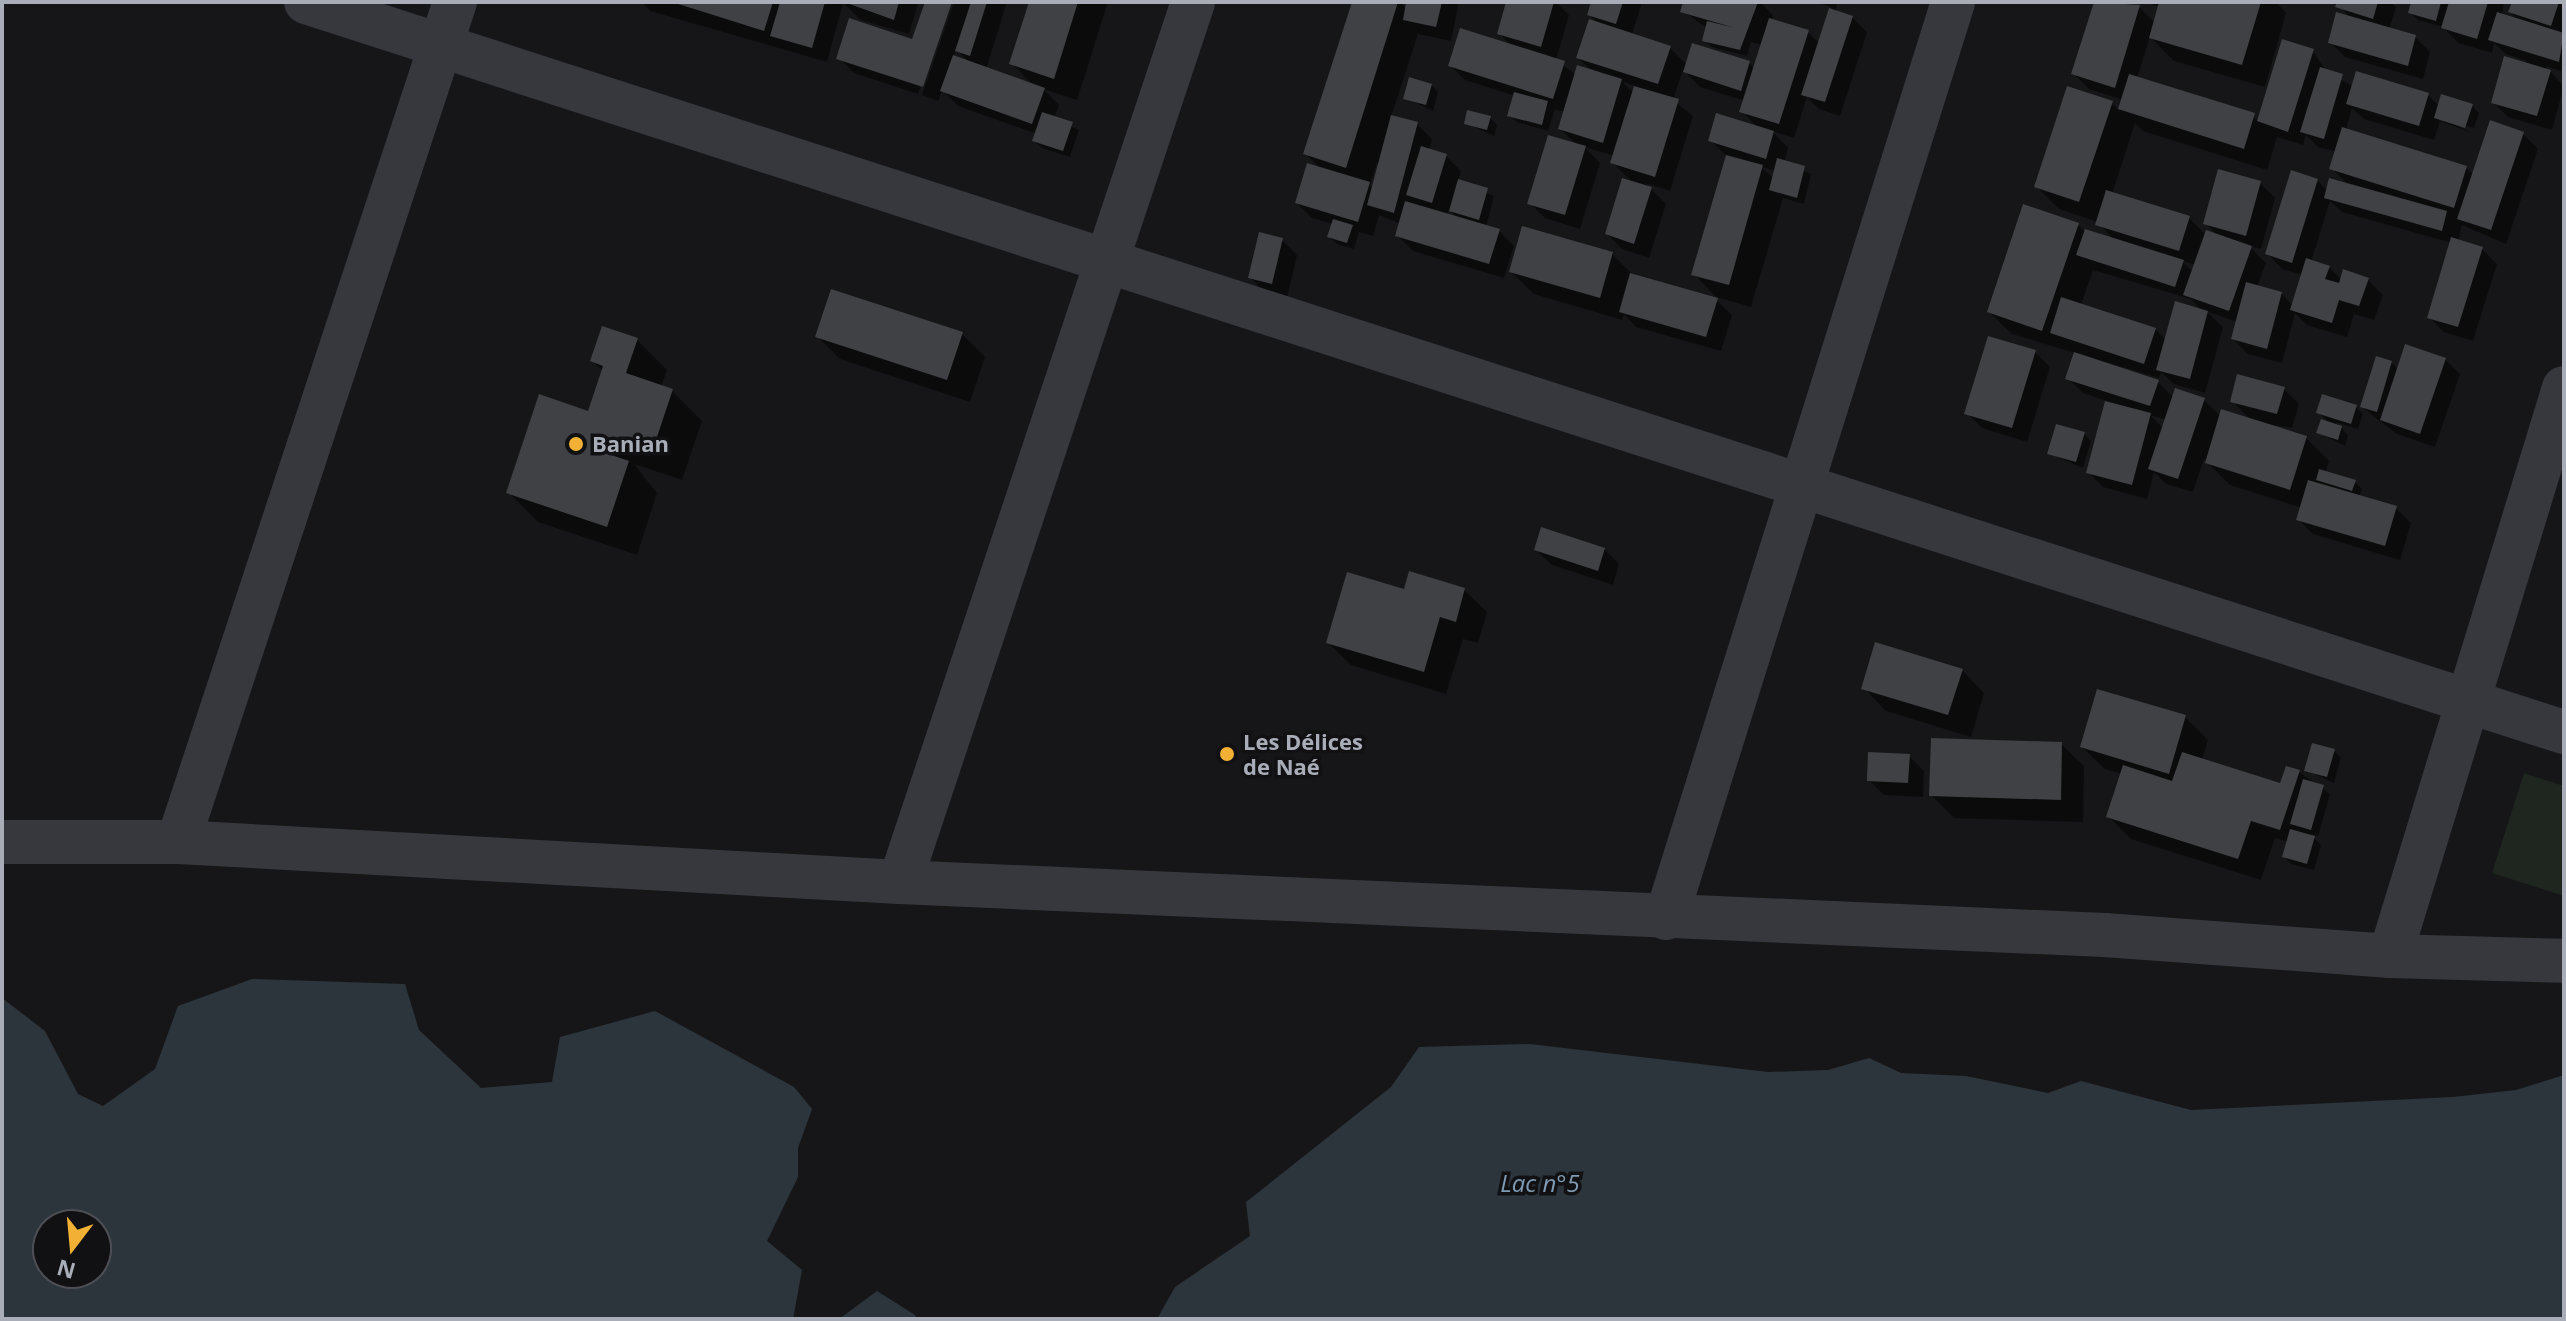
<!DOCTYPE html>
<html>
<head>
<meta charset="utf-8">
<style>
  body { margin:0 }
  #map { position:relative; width:2566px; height:1321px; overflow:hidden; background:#161618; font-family:"Open Sans",sans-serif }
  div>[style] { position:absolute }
  .green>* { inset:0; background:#1e261f }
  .water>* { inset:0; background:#2c353c }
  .shadow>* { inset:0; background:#0007 }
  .building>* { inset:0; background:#404145 }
  .minor>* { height:44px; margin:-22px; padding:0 22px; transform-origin:22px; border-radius:22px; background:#37383d }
  .dots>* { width:22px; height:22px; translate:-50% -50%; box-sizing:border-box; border:4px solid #111113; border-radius:50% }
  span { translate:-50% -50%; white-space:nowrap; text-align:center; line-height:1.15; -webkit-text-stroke:7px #111113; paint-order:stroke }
  .poi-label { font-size:22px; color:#a8adb8; font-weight:700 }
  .left { translate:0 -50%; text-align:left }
  .water-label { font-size:24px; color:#7f9bb3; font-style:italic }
  .frame { position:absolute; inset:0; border:4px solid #a8adb8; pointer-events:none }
  .north { position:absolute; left:32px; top:1209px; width:80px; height:80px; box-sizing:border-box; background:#111113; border:2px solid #4d4f55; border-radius:50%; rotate:196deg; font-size:22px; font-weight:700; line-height:32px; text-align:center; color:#a8adb8 }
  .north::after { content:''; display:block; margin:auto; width:28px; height:36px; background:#f2b134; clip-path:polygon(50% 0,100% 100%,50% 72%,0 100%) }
</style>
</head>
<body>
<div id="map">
  <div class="green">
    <i style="clip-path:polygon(2524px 773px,2564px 786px,2564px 896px,2492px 873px)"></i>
  </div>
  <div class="water">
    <i style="clip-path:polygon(evenodd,252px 979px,405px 984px,419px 1030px,481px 1088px,552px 1082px,560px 1037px,655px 1011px,794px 1087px,812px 1109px,798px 1148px,798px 1177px,767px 1241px,802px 1270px,793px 1319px,2px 1319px,2px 998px,45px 1031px,78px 1094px,103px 1106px,155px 1069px,178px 1006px,252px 979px,48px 1225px,96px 1225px,96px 1273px,48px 1273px,48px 1225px)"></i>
    <i style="clip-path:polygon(1530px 1044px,1768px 1072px,1828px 1070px,1869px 1058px,1901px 1073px,1966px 1076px,2048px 1093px,2081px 1081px,2191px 1110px,2453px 1097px,2516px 1090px,2564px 1075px,2564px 1319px,1157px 1319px,1175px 1287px,1250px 1236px,1246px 1202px,1391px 1087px,1419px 1047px)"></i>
    <i style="clip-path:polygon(877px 1291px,915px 1315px,917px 1319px,839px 1319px)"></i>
  </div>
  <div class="shadow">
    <i style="clip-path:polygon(642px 2px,916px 2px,918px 4px,909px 34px,861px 20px,843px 3px,827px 62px,650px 11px)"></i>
    <i style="clip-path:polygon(927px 2px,950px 2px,918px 94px,854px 73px,839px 58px,913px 41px)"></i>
    <i style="clip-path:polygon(evenodd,954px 2px,1007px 2px,986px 69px,1034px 86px,1012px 64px,1031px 2px,1108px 2px,1077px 100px,1043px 89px,1059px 105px,1054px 118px,1079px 130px,1070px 157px,1042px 148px,1034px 141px,1037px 134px,958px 106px,942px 90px,938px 101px,922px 95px,954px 2px,956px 49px,969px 63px,953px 57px,956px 49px)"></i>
    <i style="clip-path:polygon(evenodd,1354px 2px,1400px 2px,1407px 9px,1404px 2px,1459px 2px,1451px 41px,1418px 34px,1391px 117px,1417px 124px,1432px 139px,1429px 150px,1446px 156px,1461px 171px,1458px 181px,1494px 196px,1486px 227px,1499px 231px,1514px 246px,1504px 278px,1413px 251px,1398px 236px,1401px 224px,1379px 215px,1373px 236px,1359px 232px,1354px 249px,1337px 244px,1329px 237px,1333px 224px,1312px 218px,1297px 203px,1322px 170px,1306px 154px,1354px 2px,1377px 163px,1380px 164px,1373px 189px,1370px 185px,1377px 163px,1354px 2px,1449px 209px,1459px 219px,1447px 216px,1449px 209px)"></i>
    <i style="clip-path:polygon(evenodd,1508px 2px,1556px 2px,1569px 15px,1556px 60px,1576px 75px,1593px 72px,1578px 58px,1600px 25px,1589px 14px,1593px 2px,1642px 2px,1632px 35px,1670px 48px,1687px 65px,1749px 63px,1755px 69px,1762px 45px,1751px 42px,1747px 56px,1712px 47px,1705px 40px,1708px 29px,1683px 11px,1685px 2px,1760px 2px,1773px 15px,1772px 21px,1808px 32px,1820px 44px,1831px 7px,1815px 2px,1838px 2px,1835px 12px,1852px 17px,1867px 32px,1840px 116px,1819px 109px,1807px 97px,1794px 138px,1772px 131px,1788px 148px,1784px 162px,1811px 174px,1804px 204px,1783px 198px,1751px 307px,1716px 297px,1694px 274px,1727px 156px,1710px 140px,1758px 128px,1742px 111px,1745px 101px,1700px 87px,1683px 70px,1673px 100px,1693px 116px,1670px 191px,1645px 183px,1666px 204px,1649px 258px,1622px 249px,1607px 234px,1634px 184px,1613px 163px,1615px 156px,1584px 147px,1600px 163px,1580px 229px,1545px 218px,1530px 203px,1577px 145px,1560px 129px,1565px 112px,1555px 109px,1548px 131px,1517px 122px,1510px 115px,1515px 96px,1465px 80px,1450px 65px,1512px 47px,1499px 33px,1508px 2px,1622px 82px,1636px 86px,1634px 93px,1622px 82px,1508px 2px,1761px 167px,1776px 171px,1774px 179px,1761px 167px)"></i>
    <i style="clip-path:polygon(evenodd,2096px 2px,2139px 7px,2155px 23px,2160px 7px,2145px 2px,2276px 2px,2286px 13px,2265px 87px,2174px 61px,2150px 37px,2137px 78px,2259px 120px,2313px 51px,2326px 71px,2354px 87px,2428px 95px,2440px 107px,2472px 106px,2479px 113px,2474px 128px,2442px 118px,2472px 133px,2440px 121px,2434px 140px,2364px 119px,2352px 108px,2346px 130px,2466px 168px,2474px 175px,2523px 134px,2538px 149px,2506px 244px,2462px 225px,2458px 242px,2482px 249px,2497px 264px,2473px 341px,2444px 332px,2429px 317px,2452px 243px,2342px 212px,2330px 201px,2311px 262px,2329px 267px,2342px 280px,2368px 280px,2383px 295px,2374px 320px,2354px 314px,2347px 337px,2307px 325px,2295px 313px,2282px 363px,2248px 354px,2233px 339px,2237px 322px,2206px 311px,2223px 327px,2205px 393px,2174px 384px,2161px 372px,2159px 378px,2012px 334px,1989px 312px,2078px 225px,2086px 233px,2113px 239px,2098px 222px,2059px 209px,2036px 186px,2112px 103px,2120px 111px,2123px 100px,2089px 89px,2074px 74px,2096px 2px,2135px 123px,2143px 131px,2267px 170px,2277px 137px,2303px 145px,2306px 135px,2318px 147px,2337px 152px,2332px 168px,2349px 186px,2328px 192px,2317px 180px,2267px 253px,2282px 269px,2303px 275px,2293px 306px,2281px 293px,2257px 287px,2266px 263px,2249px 246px,2261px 249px,2275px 198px,2260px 183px,2205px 223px,2218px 236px,2206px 235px,2189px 218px,2112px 194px,2135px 123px,2096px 2px,2182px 261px,2196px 265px,2193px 272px,2182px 261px,2096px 2px,2093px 270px,2191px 299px,2202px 311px,2166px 340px,2155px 329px,2081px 305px,2093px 270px)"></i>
    <i style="clip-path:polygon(2339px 2px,2391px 2px,2396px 7px,2389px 30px,2415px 37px,2430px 52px,2423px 79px,2345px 57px,2330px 42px,2349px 18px)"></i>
    <i style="clip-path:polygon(2413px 2px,2504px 2px,2502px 16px,2520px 22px,2510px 12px,2514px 2px,2564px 2px,2564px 72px,2545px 66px,2564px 86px,2552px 130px,2508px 117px,2493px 102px,2527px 61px,2506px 54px,2494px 43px,2492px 53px,2458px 43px,2443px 27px,2418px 20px,2410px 12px)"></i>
    <i style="clip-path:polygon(1431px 85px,1438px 92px,1433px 111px,1405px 98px)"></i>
    <i style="clip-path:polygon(1490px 118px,1497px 125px,1494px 136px,1466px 123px)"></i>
    <i style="clip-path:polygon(1282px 240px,1297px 255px,1287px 298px,1265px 293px,1250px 277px)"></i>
    <i style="clip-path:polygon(1612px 254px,1635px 277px,1716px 300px,1732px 315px,1721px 351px,1636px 327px,1624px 314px,1622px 320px,1534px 294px,1511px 272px)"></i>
    <i style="clip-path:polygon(962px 334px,985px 357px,970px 402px,840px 359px,817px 336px)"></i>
    <i style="clip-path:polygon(637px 340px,667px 370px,661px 387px,672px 391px,702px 421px,682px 480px,634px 464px,657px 493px,637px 555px,538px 522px,508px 492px,589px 413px,603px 371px,592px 361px)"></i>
    <i style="clip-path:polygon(2035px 352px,2050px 367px,2027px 442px,1982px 428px,1967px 413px)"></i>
    <i style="clip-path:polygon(2445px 359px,2460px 374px,2435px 447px,2397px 434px,2362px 407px,2391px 363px,2399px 370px)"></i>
    <i style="clip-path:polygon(evenodd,2068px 378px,2158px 382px,2174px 398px,2204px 400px,2221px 417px,2252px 421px,2232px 401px,2284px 389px,2299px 404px,2292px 428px,2256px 422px,2306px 438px,2329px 461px,2325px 473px,2355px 482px,2362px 489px,2359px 497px,2396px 508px,2411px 523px,2400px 560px,2313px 534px,2298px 519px,2302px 508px,2230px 485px,2204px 459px,2193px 492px,2166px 484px,2154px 472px,2147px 499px,2103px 487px,2088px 472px,2107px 401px,2083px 393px,2068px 378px,2150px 415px,2166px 420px,2164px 429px,2150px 415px)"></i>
    <i style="clip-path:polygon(2356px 407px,2363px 414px,2358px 429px,2335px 422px,2348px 435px,2345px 446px,2319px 433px,2331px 425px,2319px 412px)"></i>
    <i style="clip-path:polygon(2084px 434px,2091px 441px,2083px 468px,2050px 454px)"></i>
    <i style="clip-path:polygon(1604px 549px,1619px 564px,1613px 585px,1552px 565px,1536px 550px)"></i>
    <i style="clip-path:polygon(1464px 590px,1487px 612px,1478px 643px,1463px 639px,1446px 694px,1351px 665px,1328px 643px,1405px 591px)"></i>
    <i style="clip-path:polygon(1962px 670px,1984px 693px,1971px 737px,1886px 711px,1864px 688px)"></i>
    <i style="clip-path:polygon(2185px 717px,2208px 740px,2202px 760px,2281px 785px,2299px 772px,2330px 794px,2318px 836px,2310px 834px,2321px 845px,2314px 870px,2291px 864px,2284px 857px,2289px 842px,2275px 838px,2261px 880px,2131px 839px,2108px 816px,2122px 774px,2105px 769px,2082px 747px)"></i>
    <i style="clip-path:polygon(2061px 744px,2084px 766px,2083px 822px,1954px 818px,1931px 795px)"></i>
    <i style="clip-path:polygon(2334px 751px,2341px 758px,2334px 783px,2306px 770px)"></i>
    <i style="clip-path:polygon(1909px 756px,1924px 771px,1923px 797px,1884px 795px,1869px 780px)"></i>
  </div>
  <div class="building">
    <i style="clip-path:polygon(672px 2px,773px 2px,764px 31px)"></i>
    <i style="clip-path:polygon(780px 2px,825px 2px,812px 48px,770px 36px)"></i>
    <i style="clip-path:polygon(844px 2px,899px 2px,894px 20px)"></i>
    <i style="clip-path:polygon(925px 2px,952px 2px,923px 87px,836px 59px,849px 18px,912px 39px)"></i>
    <i style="clip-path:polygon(971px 2px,987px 2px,970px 56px,955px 51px)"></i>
    <i style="clip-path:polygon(1029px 2px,1078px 2px,1054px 79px,1009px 64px)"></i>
    <i style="clip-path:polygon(1352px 2px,1398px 2px,1346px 168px,1303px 154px)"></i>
    <i style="clip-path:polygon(1406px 2px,1442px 2px,1436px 27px,1403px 20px)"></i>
    <i style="clip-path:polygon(1506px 2px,1554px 2px,1541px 47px,1497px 34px)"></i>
    <i style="clip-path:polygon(1591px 2px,1623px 2px,1616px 24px,1587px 15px)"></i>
    <i style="clip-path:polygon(1683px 2px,1758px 2px,1740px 50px,1702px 41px,1707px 21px,1735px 28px,1680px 12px)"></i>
    <i style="clip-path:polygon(2094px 2px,2140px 5px,2115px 88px,2071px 74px)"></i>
    <i style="clip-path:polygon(2159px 2px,2261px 2px,2242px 65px,2149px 38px)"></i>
    <i style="clip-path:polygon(2337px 2px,2378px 2px,2373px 19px,2335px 7px)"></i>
    <i style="clip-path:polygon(2411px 2px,2441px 2px,2436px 21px,2408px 13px)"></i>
    <i style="clip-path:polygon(2449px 2px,2488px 2px,2477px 39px,2441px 28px)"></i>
    <i style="clip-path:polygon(2512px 2px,2559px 2px,2551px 26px,2508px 12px)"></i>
    <i style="clip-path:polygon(1829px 8px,1853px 16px,1825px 102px,1801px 95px)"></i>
    <i style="clip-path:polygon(2336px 12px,2416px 35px,2408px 66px,2328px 43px)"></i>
    <i style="clip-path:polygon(2497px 12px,2564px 33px,2559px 62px,2488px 40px)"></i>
    <i style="clip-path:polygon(1769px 18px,1809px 30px,1779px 124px,1739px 112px)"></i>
    <i style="clip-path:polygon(1589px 19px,1671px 46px,1658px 84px,1576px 58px)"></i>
    <i style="clip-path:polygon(1460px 28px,1565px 61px,1553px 99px,1448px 66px)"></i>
    <i style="clip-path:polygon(2282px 39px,2314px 49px,2288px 132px,2257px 121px)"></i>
    <i style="clip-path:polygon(1692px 43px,1750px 61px,1741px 91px,1683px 72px)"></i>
    <i style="clip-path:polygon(953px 55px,1045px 88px,1032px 124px,940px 91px)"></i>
    <i style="clip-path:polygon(2504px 56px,2551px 70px,2537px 116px,2491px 103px)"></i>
    <i style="clip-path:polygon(1577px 65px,1622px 79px,1603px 143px,1558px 129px)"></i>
    <i style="clip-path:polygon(2320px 67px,2343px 74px,2324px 139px,2300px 132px)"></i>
    <i style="clip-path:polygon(2356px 71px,2429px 93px,2419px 126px,2346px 104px)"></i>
    <i style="clip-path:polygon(2129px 74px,2255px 113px,2244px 149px,2118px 109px)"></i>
    <i style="clip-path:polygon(1409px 77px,1432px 84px,1426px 105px,1403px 99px)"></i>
    <i style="clip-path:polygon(1634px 86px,1679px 99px,1655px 177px,1610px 163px)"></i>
    <i style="clip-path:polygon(2067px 86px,2113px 101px,2079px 202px,2034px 187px)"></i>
    <i style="clip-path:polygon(1514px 92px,1548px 101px,1542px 125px,1507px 116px)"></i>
    <i style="clip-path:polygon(2441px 94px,2473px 104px,2465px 128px,2434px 118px)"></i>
    <i style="clip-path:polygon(1467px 110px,1491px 116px,1487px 130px,1464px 124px)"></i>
    <i style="clip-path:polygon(1042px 112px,1073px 122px,1063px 151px,1032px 141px)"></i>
    <i style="clip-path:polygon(1716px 113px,1774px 131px,1766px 159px,1708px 141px)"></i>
    <i style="clip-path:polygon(1391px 115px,1418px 122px,1394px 213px,1367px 205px)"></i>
    <i style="clip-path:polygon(2490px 120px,2524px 132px,2491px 230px,2457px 219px)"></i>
    <i style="clip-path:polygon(2342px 127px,2467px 166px,2454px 208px,2329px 169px)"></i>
    <i style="clip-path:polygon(1548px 135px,1586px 146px,1565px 215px,1527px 204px)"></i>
    <i style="clip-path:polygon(1421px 146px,1447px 154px,1432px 203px,1406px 195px)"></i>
    <i style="clip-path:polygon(1726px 155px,1763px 165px,1729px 285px,1691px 275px)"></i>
    <i style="clip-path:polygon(1777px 158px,1805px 166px,1797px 198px,1769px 190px)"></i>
    <i style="clip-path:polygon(1307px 163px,1370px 182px,1358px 222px,1295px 203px)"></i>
    <i style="clip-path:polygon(2218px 169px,2261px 181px,2246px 236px,2203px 224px)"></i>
    <i style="clip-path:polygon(2291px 170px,2318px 179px,2292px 263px,2265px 254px)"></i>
    <i style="clip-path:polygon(1622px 178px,1652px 187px,1634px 244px,1605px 234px)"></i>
    <i style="clip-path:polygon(2329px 178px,2447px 211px,2442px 231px,2324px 198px)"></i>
    <i style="clip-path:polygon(1458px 179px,1488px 188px,1479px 220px,1449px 211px)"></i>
    <i style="clip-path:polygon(2106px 190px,2190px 216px,2179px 251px,2095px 225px)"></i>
    <i style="clip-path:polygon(1405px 201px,1500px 229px,1489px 264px,1395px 236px)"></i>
    <i style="clip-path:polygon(2023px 204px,2079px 223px,2042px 331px,1987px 312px)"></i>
    <i style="clip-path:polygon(1333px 219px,1353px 225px,1347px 243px,1327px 237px)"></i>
    <i style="clip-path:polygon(1522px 226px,1613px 252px,1600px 298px,1509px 272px)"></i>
    <i style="clip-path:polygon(2085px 229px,2184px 260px,2175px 287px,2076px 255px)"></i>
    <i style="clip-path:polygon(2206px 230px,2252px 246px,2229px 311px,2183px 295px)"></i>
    <i style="clip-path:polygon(1259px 232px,1283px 238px,1272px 284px,1248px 278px)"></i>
    <i style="clip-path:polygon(2451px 237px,2483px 247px,2458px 327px,2427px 318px)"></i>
    <i style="clip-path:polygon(2306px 258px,2330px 266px,2325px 279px,2339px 283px,2343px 269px,2369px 278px,2359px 306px,2339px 300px,2332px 323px,2290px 310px)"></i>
    <i style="clip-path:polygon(1630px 273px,1718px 298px,1706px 337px,1619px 312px)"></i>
    <i style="clip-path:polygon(2246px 282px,2282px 292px,2267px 349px,2231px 339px)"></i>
    <i style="clip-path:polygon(831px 289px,963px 332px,947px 380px,815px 337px)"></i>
    <i style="clip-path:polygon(2061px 297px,2156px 328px,2144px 364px,2050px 333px)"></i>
    <i style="clip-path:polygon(2175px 301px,2208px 311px,2190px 379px,2156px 370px)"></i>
    <i style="clip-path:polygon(602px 326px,638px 338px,626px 373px,673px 389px,652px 452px,605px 436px,600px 451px,629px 461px,607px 527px,506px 493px,539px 394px,588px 411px,603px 366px,590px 361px)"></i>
    <i style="clip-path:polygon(1988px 336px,2036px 350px,2012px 428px,1964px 414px)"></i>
    <i style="clip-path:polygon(2405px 344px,2446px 358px,2420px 434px,2380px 420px)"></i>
    <i style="clip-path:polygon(2074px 352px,2159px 380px,2150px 406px,2065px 379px)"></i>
    <i style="clip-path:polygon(2376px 356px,2392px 361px,2377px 412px,2360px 407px)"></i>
    <i style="clip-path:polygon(2237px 374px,2285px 387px,2277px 414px,2230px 402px)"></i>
    <i style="clip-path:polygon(2175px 388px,2205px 398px,2178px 479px,2148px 469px)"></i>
    <i style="clip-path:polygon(2322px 394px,2357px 405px,2351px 424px,2316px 413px)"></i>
    <i style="clip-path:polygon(2105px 401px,2151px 413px,2132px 485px,2086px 473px)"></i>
    <i style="clip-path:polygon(2221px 409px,2307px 436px,2290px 490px,2205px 463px)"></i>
    <i style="clip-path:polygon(2321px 419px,2342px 426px,2338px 440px,2316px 433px)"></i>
    <i style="clip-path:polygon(2056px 424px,2085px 432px,2076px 462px,2047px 454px)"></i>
    <i style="clip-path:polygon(2319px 469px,2356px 480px,2352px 491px,2316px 480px)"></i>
    <i style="clip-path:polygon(2308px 480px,2397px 506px,2385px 546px,2296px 520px)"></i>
    <i style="clip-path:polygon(1541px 527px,1605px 548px,1598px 571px,1534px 550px)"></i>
    <i style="clip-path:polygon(1409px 571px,1465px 588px,1456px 622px,1440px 617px,1424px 672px,1326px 643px,1347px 572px,1404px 589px)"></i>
    <i style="clip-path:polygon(1875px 642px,1963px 669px,1948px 715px,1861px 689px)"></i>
    <i style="clip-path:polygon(2097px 689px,2186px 715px,2169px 774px,2080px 747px)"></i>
    <i style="clip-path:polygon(1931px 738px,2062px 742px,2061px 800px,1929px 796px)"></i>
    <i style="clip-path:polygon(2312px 743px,2335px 749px,2327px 777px,2304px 771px)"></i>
    <i style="clip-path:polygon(1868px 752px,1910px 754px,1908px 783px,1867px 781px)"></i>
    <i style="clip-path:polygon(2182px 752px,2280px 783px,2286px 766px,2300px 770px,2280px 830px,2251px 821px,2238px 859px,2106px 817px,2123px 765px,2172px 781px)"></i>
    <i style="clip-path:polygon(2303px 779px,2324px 785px,2311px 830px,2290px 824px)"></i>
    <i style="clip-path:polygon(2290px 829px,2315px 836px,2307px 864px,2282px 857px)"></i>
  </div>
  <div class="minor">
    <i style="left:306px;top:2px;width:2373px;rotate:17.92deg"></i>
    <i style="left:2px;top:842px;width:176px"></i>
    <i style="left:178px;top:842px;width:723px;rotate:3.17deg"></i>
    <i style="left:900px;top:882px;width:1206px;rotate:2.52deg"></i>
    <i style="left:2105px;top:935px;width:286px;rotate:4.2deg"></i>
    <i style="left:2390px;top:956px;width:174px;rotate:1.6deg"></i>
    <i style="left:178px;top:842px;width:884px;rotate:-71.75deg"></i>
    <i style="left:900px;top:882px;width:927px;rotate:-71.58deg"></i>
    <i style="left:1666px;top:918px;width:960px;rotate:-72.6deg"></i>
    <i style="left:2390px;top:956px;width:594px;rotate:-72.97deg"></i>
  </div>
  <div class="dots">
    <i style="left:576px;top:444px;background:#f2b134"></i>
    <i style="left:1227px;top:754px;background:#f2b134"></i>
  </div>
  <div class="poi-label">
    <span class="left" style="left:592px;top:444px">Banian</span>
    <span class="left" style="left:1243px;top:754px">Les Délices<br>de Naé</span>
  </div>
  <div class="water-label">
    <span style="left:1540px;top:1183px">Lac n°5</span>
  </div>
  <div class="frame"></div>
  <div class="north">N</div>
</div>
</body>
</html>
